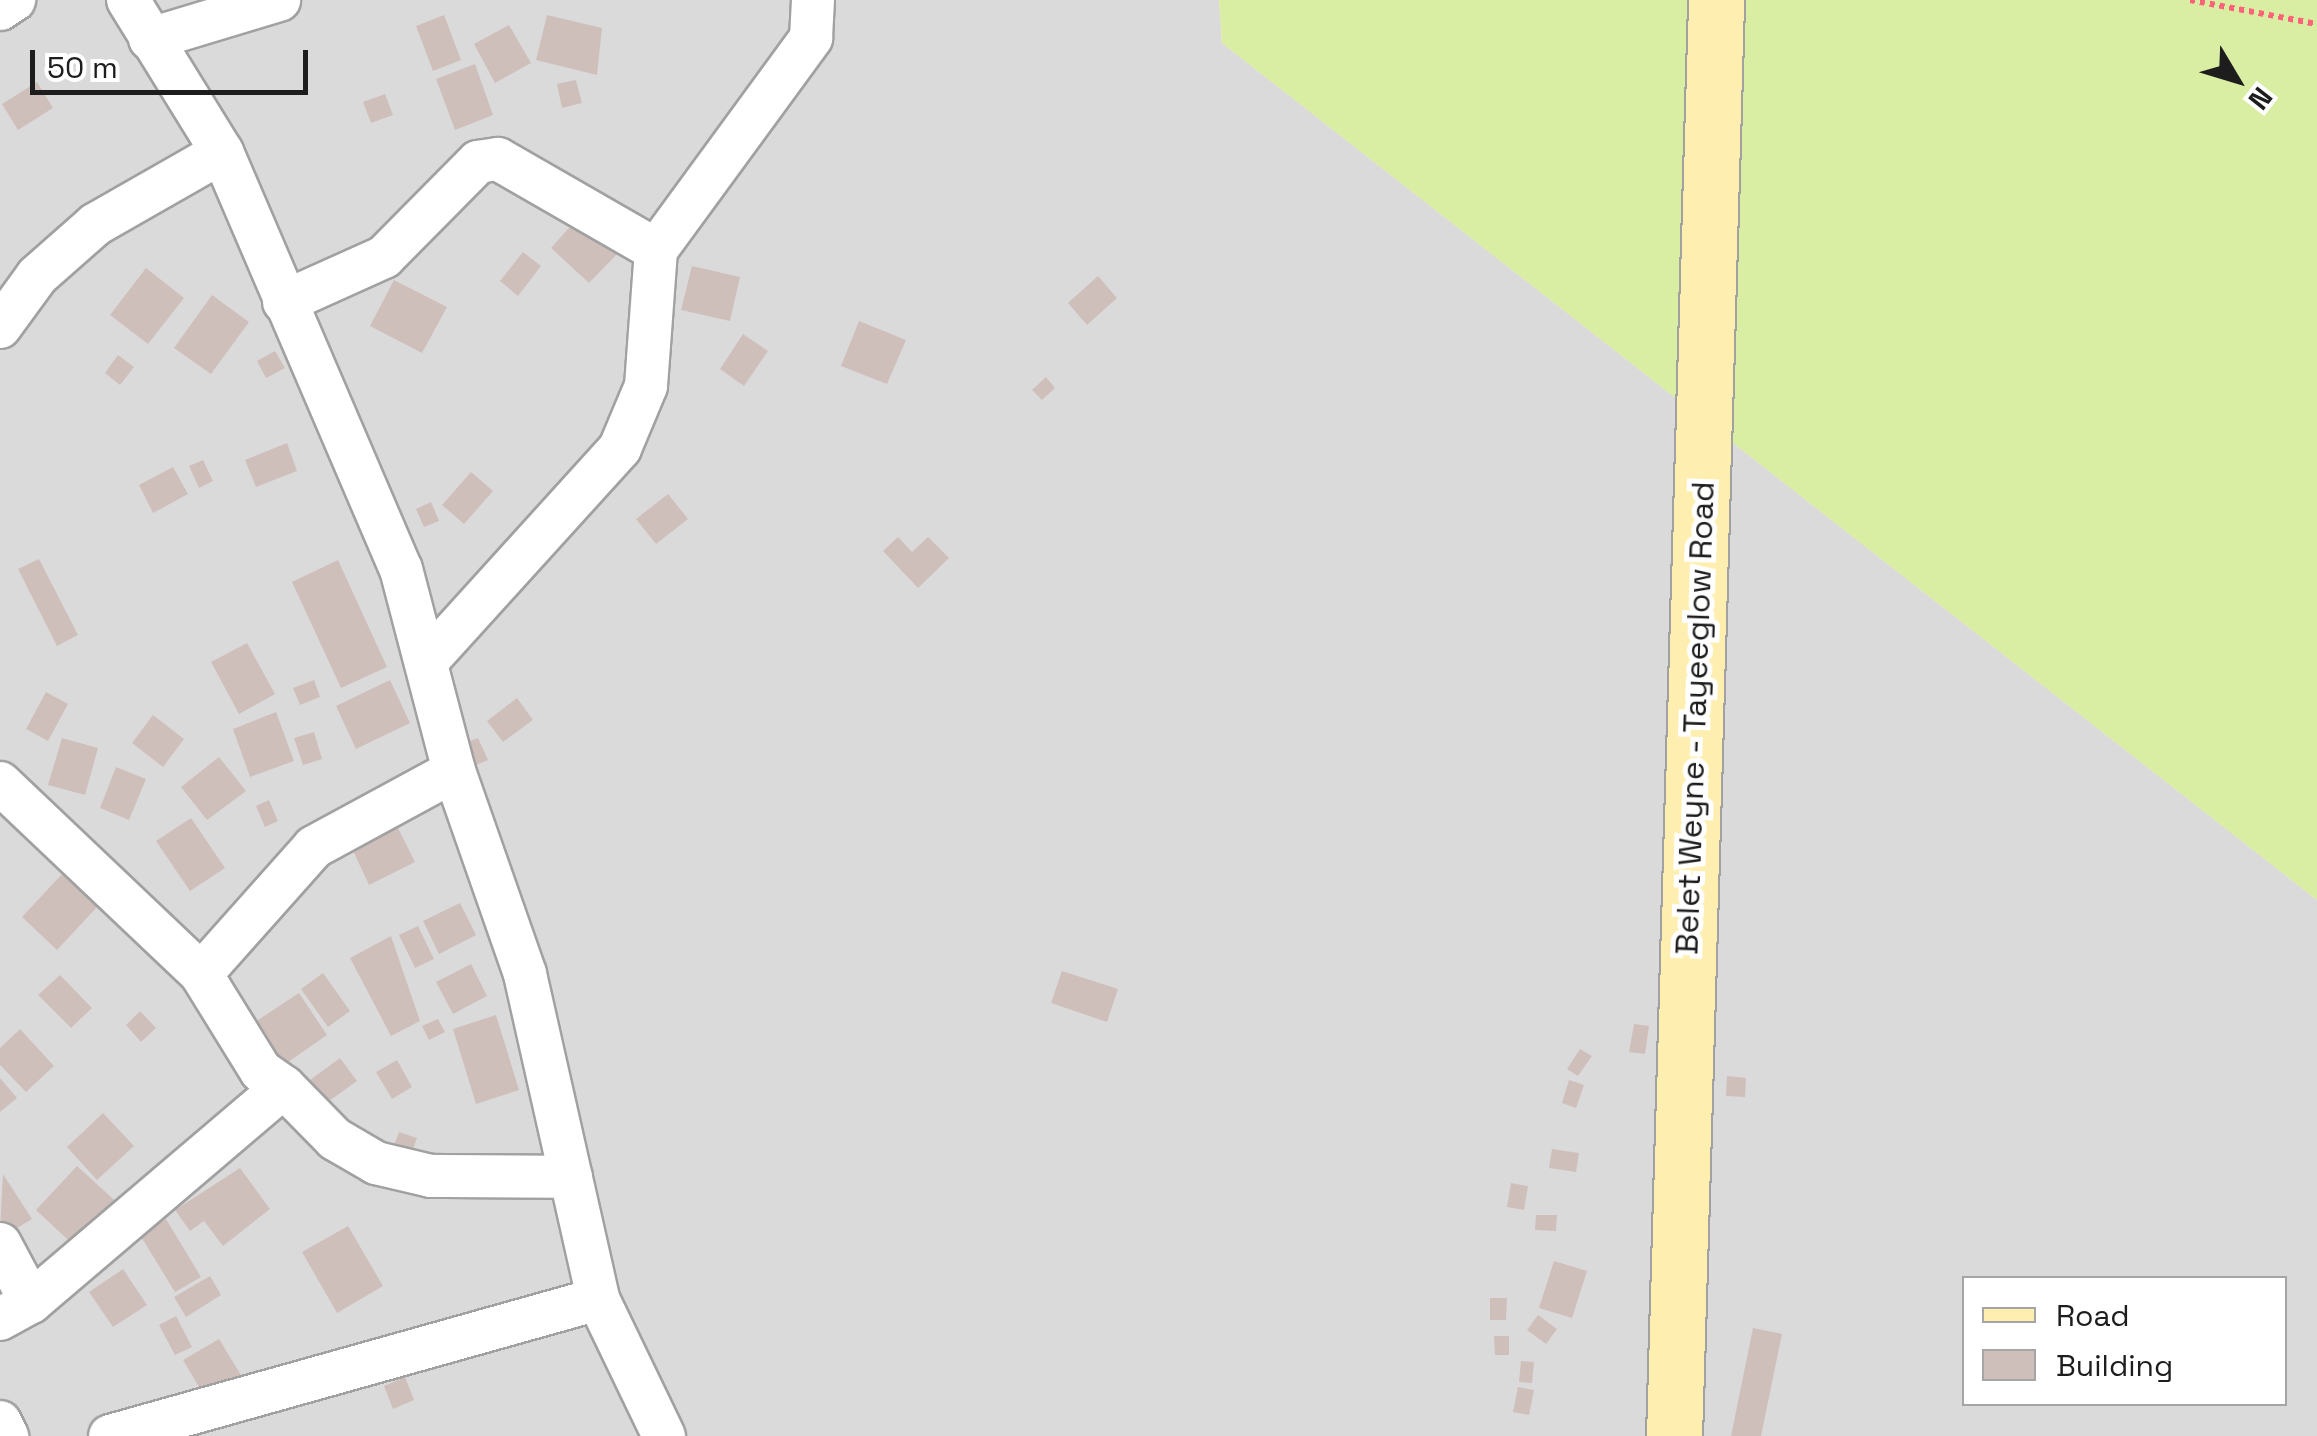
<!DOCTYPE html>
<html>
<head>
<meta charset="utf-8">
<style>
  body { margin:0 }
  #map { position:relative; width:2317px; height:1436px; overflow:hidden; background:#efe7e2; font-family:"Space Grotesk",sans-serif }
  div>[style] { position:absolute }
  .residential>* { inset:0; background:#dbdada }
  .grass>* { inset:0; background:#daeea3 }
  .building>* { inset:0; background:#cfbfbb }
  .path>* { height:6px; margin-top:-3px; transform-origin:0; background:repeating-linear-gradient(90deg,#ff6379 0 5px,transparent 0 10px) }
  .roads { filter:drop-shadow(2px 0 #a1a1a1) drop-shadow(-2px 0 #a1a1a1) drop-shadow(0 2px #a1a1a1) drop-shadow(0 -2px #a1a1a1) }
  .street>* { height:42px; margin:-21px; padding:0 21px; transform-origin:21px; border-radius:21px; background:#fff }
  .secondary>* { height:55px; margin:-27.5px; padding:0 27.5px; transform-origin:27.5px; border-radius:27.5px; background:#feefb1 }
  span { translate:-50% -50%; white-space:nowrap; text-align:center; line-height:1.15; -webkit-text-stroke:10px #fff; paint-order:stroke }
  .street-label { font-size:32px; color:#1d1d1d }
  .legend { position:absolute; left:1962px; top:1276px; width:325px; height:130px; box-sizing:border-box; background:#fff; border:2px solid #a5a5a5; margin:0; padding:12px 18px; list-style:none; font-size:30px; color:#1d1d1d }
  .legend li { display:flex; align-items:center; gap:20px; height:50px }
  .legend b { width:50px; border:2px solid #a5a5a5 }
  .north { position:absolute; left:2187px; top:30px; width:100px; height:100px; -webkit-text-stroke:8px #fff; paint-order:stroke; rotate:128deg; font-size:28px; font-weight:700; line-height:40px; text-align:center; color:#1d1d1d }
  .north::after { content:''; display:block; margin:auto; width:35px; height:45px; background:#1d1d1d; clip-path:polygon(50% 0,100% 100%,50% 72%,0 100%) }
  .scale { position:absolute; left:30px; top:50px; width:278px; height:45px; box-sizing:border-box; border:5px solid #1d1d1d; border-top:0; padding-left:12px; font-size:30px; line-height:35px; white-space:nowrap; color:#1d1d1d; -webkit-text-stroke:8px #fff; paint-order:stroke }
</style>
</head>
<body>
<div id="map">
  <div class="residential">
    <i style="clip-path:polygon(evenodd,0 0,1219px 0,1222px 43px,2317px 900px,2317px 1436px,0 1436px,0 0,1964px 1278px,2284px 1278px,2284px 1404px,1964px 1404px,1964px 1278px)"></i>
  </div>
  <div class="grass">
    <i style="clip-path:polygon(1219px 0,2317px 0,2317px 900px,1222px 43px)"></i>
  </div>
  <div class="building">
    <i style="clip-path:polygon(444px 15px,461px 60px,433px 71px,416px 26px)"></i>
    <i style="clip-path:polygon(547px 15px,602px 28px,597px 75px,536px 60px)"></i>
    <i style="clip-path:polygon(509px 25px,531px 63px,495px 83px,474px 44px)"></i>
    <i style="clip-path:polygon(475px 64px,493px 115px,455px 130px,436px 79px)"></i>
    <i style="clip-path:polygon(576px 80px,582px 103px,562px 108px,557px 84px)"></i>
    <i style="clip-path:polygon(37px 82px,53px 108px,18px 130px,2px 104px)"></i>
    <i style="clip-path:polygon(385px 94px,393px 115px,371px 123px,363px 102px)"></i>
    <i style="clip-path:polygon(583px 212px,622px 249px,589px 283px,551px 248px)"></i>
    <i style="clip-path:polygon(523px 252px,541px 266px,518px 296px,500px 281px)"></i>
    <i style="clip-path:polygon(692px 266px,740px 277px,730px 321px,681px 310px)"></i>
    <i style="clip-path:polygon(146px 268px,184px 298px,148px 344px,110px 315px)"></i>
    <i style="clip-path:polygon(1098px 276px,1117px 298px,1087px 325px,1068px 303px)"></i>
    <i style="clip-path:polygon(394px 280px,447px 307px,422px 353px,370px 326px)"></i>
    <i style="clip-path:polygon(212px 295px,249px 322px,211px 374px,174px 348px)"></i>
    <i style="clip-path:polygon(859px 321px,906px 340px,887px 384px,841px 366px)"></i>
    <i style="clip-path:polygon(743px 334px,768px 351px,744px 386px,720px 369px)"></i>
    <i style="clip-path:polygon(275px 351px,285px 368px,266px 378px,257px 361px)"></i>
    <i style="clip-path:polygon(118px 355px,134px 367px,120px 385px,105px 373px)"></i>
    <i style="clip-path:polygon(1046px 377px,1055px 388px,1042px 400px,1032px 390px)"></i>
    <i style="clip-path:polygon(287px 443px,297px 471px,256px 487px,245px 460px)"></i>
    <i style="clip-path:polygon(203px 460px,213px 481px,199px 488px,189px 466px)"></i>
    <i style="clip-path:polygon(173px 467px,188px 494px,153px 513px,139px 485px)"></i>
    <i style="clip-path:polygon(471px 472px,493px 491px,464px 524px,442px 505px)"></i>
    <i style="clip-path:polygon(668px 494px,688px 519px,656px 544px,636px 519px)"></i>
    <i style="clip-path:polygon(431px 502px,439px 521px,424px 527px,416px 509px)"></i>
    <i style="clip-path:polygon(898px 537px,912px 552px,928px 537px,949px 558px,918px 588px,883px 551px)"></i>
    <i style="clip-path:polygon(39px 559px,78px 635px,57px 646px,18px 569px)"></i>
    <i style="clip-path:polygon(338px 560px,387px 667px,341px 688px,292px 582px)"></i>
    <i style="clip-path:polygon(247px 643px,275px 694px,239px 714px,211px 662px)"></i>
    <i style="clip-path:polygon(314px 680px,320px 697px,300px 705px,293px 688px)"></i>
    <i style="clip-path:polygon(390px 680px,410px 723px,356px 749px,336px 706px)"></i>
    <i style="clip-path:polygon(46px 692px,68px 704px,48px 741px,26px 729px)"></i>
    <i style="clip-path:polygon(517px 698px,533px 720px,503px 742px,487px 721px)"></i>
    <i style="clip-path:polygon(276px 712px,294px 761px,250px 777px,233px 729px)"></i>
    <i style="clip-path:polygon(153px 715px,184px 739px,163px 767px,132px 743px)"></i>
    <i style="clip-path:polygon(314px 732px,322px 759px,303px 765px,294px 738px)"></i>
    <i style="clip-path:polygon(62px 738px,98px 748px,85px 795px,48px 785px)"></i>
    <i style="clip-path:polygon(478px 738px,488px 760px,466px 769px,457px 746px)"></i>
    <i style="clip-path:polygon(219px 757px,246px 791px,207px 820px,181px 787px)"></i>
    <i style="clip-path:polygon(116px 767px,146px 779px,129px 820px,100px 808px)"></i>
    <i style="clip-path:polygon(269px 800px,278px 821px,265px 827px,256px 806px)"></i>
    <i style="clip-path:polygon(191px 818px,225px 868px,190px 891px,156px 841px)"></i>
    <i style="clip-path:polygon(394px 820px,415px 862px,369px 885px,349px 842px)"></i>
    <i style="clip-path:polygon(62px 874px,97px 907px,57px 950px,22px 917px)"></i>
    <i style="clip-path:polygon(460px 903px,476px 935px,439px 954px,423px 921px)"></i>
    <i style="clip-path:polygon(418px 926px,434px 959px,415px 968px,399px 935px)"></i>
    <i style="clip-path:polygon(391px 936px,420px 1021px,391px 1036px,350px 958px)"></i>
    <i style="clip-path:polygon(471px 964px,487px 996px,453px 1014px,436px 982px)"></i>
    <i style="clip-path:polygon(1062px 971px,1118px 989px,1107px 1022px,1051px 1003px)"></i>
    <i style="clip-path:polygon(323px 973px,350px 1011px,328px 1027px,301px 989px)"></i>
    <i style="clip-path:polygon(60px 975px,92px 1008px,71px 1028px,38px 995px)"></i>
    <i style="clip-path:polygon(299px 993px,327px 1035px,278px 1069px,249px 1026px)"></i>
    <i style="clip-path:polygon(140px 1011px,156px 1028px,141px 1042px,126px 1025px)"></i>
    <i style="clip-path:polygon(496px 1015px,519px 1090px,476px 1104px,453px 1029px)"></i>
    <i style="clip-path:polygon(438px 1019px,445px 1032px,429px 1040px,422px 1026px)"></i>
    <i style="clip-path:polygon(1634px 1024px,1649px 1026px,1645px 1054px,1629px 1052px)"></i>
    <i style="clip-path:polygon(20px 1029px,54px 1066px,26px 1092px,0 1065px,0 1048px)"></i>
    <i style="clip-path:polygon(1580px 1049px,1592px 1056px,1578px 1076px,1567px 1069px)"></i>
    <i style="clip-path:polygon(340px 1058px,357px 1081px,315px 1111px,299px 1088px)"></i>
    <i style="clip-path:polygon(397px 1060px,412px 1087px,392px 1099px,376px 1072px)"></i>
    <i style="clip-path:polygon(1727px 1076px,1746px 1078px,1745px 1097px,1726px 1096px)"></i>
    <i style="clip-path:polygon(0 1078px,17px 1098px,0 1112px)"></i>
    <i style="clip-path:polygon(1569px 1080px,1584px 1085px,1576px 1108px,1562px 1103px)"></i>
    <i style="clip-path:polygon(103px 1113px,134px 1146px,97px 1180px,67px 1147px)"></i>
    <i style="clip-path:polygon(399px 1132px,417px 1138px,408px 1163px,390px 1156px)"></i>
    <i style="clip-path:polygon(1552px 1149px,1579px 1153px,1576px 1172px,1549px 1168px)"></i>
    <i style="clip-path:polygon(77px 1166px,122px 1207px,81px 1252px,36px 1210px)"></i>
    <i style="clip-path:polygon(240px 1168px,270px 1209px,223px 1246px,204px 1221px,190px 1231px,175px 1210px)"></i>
    <i style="clip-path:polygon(3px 1174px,32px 1219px,4px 1236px,0 1229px)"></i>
    <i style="clip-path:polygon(1511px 1183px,1528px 1186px,1524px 1210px,1507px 1207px)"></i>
    <i style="clip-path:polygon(1536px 1215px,1557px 1215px,1556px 1231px,1535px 1230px)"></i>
    <i style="clip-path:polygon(166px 1219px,201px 1277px,175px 1292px,140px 1235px)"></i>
    <i style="clip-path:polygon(348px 1226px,383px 1286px,337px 1313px,302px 1252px)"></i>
    <i style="clip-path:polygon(1554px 1261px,1587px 1271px,1572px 1318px,1539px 1308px)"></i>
    <i style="clip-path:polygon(123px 1269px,147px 1305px,113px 1327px,89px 1292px)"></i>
    <i style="clip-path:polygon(210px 1276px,221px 1295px,186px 1317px,174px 1297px)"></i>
    <i style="clip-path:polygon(1490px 1298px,1507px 1298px,1506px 1320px,1490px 1320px)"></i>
    <i style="clip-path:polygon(1538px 1315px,1557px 1329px,1546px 1344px,1527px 1330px)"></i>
    <i style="clip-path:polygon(176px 1316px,192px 1347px,175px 1355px,159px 1325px)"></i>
    <i style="clip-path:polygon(1753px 1328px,1782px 1334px,1761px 1436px,1731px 1436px)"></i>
    <i style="clip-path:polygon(1494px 1336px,1509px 1336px,1509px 1355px,1495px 1355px)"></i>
    <i style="clip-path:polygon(219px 1339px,247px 1385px,211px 1407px,183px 1360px)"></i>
    <i style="clip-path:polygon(1521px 1361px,1534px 1362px,1532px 1383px,1519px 1382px)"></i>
    <i style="clip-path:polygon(405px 1377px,414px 1400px,393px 1409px,384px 1386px)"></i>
    <i style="clip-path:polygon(1518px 1387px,1534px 1390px,1529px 1415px,1513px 1412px)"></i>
  </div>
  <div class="path">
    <i style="left:2190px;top:0;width:129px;rotate:10.7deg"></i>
  </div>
  <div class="roads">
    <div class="street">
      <i style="left:128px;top:0;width:179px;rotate:58.3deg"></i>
      <i style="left:222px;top:152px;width:454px;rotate:66.8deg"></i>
      <i style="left:401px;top:569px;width:209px;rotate:75.3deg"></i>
      <i style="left:454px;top:771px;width:215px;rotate:70.7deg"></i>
      <i style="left:525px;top:974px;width:333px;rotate:77.3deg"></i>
      <i style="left:598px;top:1299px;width:152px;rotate:64.3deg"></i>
      <i style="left:0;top:9px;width:17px;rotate:-33deg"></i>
      <i style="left:150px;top:39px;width:135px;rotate:-16.8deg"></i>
      <i style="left:284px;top:302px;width:110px;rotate:-24.2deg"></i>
      <i style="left:384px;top:257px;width:134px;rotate:-45.3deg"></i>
      <i style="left:478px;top:162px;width:20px;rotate:-9deg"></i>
      <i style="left:498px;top:159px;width:182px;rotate:29.9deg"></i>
      <i style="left:0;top:327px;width:63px;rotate:-54deg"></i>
      <i style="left:37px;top:276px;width:79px;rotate:-41.4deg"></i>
      <i style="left:96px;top:224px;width:145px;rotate:-29.7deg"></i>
      <i style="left:428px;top:660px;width:286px;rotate:-47.8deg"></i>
      <i style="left:620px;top:448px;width:67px;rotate:-67.2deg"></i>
      <i style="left:646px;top:386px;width:136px;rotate:-85.8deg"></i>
      <i style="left:656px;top:250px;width:263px;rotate:-53.8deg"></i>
      <i style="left:811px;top:38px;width:38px;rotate:-87deg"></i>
      <i style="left:0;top:783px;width:277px;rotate:43.5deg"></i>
      <i style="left:284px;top:1087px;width:28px;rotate:-145deg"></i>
      <i style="left:261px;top:1071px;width:114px;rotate:-121.7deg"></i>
      <i style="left:201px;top:974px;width:170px;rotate:-48.3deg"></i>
      <i style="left:314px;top:847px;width:159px;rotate:-28.5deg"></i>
      <i style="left:0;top:1244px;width:66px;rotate:61.9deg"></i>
      <i style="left:31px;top:1302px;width:332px;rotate:-40.4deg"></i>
      <i style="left:284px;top:1087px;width:73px;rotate:45.6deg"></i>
      <i style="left:335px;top:1139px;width:48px;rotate:30.3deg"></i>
      <i style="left:376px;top:1163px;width:57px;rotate:13.3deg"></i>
      <i style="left:431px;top:1176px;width:140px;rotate:0.4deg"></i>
      <i style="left:0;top:1319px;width:35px;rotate:-29deg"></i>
      <i style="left:0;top:1422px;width:16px;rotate:63deg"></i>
      <i style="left:110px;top:1436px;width:507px;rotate:-15.68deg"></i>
    </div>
    <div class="secondary">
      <i style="left:1674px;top:1436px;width:1437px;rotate:-88.32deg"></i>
    </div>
  </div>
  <div class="street-label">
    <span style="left:1695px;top:718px;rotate:-88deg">Belet Weyne - Tayeeglow Road</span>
  </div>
  <ul class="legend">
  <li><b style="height:12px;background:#feefb1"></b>Road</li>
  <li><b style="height:28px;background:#cfbfbb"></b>Building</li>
  </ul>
  <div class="north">N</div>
  <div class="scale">50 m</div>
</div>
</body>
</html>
